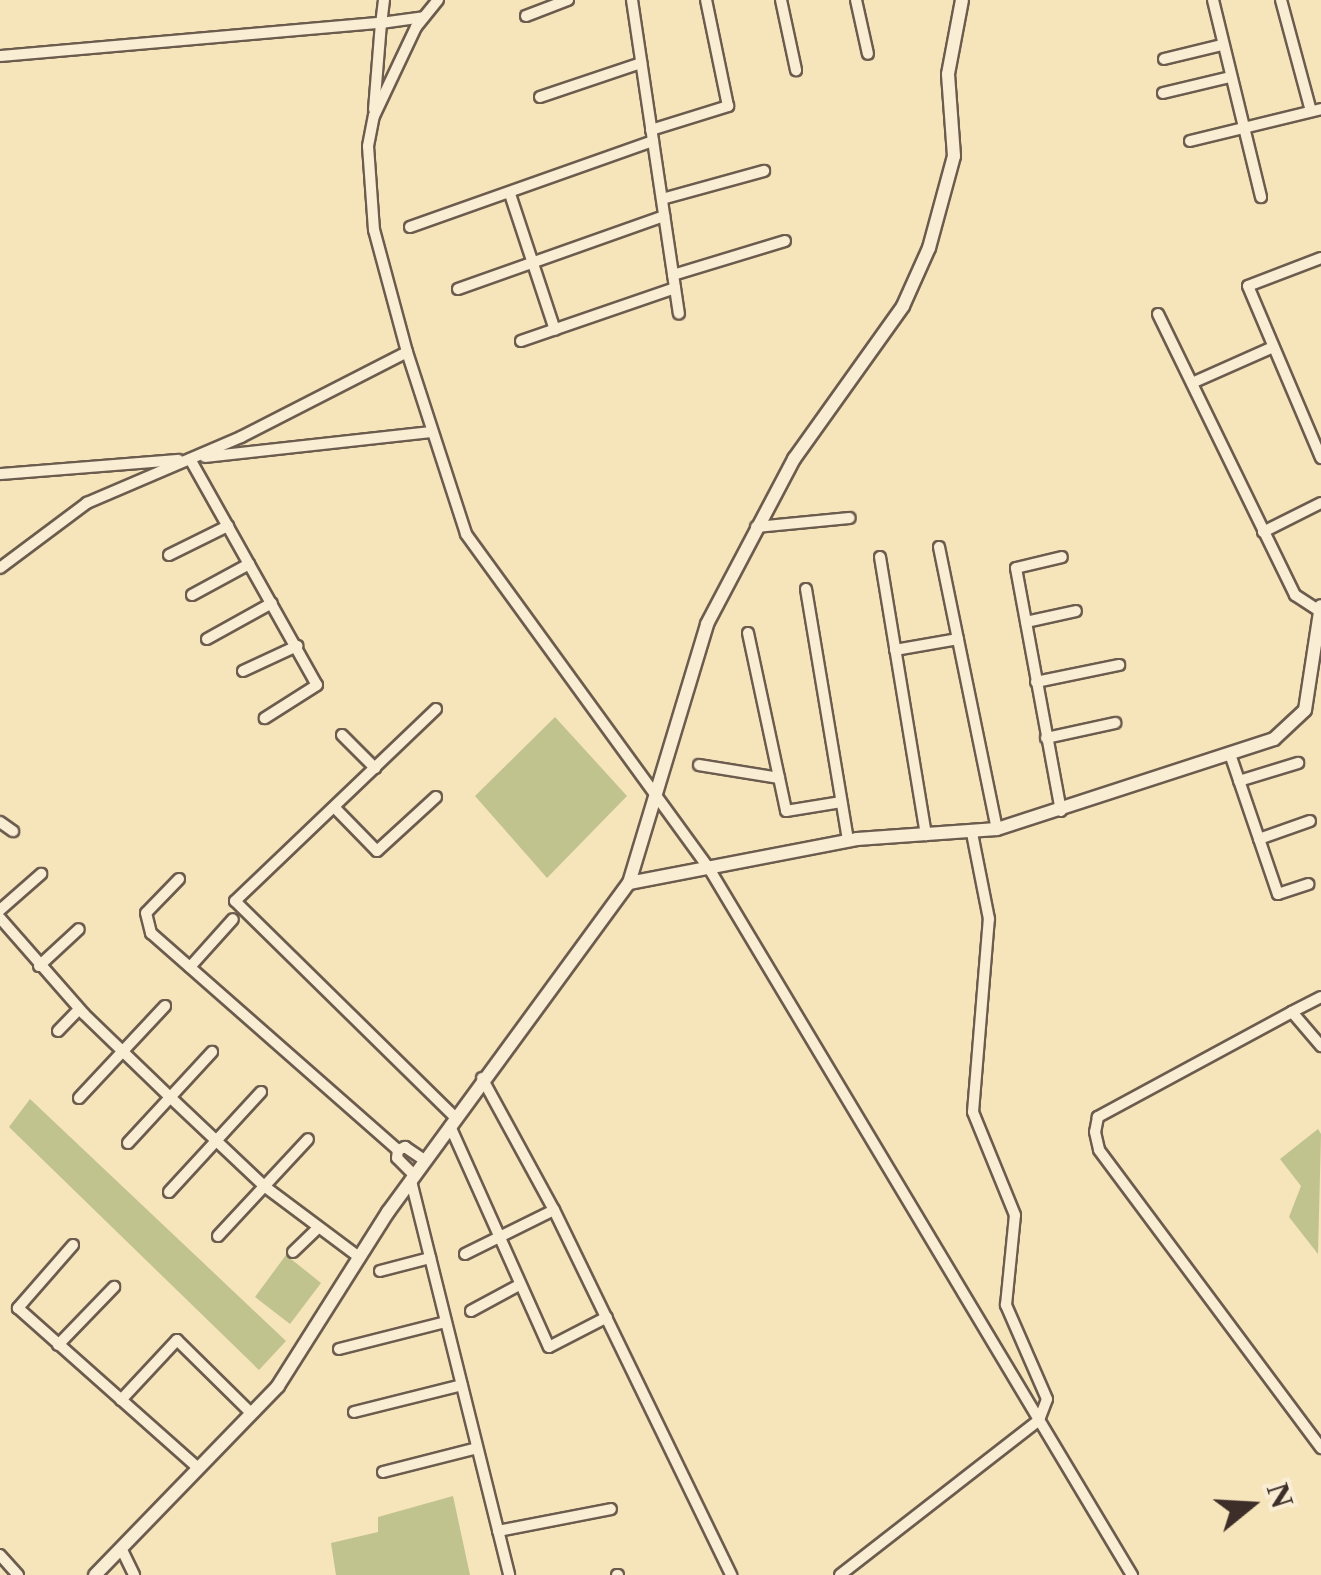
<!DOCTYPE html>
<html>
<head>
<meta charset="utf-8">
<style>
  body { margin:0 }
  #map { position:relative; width:1321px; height:1575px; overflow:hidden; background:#f6e4bb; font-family:"Libre Caslon Text",serif }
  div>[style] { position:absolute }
  .green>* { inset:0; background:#c0c38d }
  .roads { filter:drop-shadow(2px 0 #6c5c4e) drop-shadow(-2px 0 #6c5c4e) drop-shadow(0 2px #6c5c4e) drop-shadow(0 -2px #6c5c4e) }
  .minor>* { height:10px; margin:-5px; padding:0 5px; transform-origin:5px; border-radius:5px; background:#f9edd3 }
  .tertiary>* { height:12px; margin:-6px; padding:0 6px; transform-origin:6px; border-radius:6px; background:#f9edd3 }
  span { translate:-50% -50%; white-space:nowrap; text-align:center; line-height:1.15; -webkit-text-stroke:10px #f9edd3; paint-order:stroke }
  .north { position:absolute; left:1201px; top:1455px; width:100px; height:100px; -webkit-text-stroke:8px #f9edd3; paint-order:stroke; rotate:72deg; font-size:28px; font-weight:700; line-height:40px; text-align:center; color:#3e2e29 }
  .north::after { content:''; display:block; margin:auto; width:35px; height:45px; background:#3e2e29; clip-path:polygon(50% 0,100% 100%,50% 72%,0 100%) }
</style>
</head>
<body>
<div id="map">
  <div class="green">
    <i style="clip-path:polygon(555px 717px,627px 796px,547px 878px,475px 796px)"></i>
    <i style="clip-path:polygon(30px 1099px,286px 1341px,259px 1370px,9px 1127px)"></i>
    <i style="clip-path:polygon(1318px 1129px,1321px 1134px,1318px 1254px,1289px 1217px,1301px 1186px,1280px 1159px)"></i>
    <i style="clip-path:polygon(286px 1255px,321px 1283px,290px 1324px,255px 1297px)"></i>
    <i style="clip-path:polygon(453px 1496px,470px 1575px,336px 1575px,331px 1543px,378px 1532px,378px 1517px)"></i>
  </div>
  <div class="roads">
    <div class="minor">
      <i style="left:384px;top:0;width:23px;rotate:97deg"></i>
      <i style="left:381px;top:23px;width:43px;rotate:-7.9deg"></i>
      <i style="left:632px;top:0;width:317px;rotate:81.5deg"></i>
      <i style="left:781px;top:0;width:72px;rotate:77.9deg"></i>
      <i style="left:856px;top:0;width:55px;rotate:77.5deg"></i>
      <i style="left:1213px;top:0;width:203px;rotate:76.3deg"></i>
      <i style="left:1281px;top:0;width:115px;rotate:74.9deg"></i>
      <i style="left:526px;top:16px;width:45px;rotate:-20.9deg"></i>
      <i style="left:0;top:56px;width:382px;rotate:-5deg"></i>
      <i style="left:381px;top:23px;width:87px;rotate:94.6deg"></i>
      <i style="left:1164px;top:59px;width:60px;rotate:-13.6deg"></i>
      <i style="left:1163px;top:93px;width:69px;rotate:-13.4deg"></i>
      <i style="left:540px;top:97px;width:107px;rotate:-18.6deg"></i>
      <i style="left:651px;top:130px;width:81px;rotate:-17.3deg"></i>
      <i style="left:728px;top:106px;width:108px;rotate:-101.7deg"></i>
      <i style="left:1190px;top:141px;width:135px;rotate:-13.7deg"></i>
      <i style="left:510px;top:194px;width:143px;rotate:71.7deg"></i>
      <i style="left:662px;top:199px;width:106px;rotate:-15.4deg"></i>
      <i style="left:410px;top:227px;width:258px;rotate:-19.5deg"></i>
      <i style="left:1321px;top:258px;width:78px;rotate:159deg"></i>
      <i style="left:1248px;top:286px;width:187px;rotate:67deg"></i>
      <i style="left:673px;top:275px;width:117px;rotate:-16.9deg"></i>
      <i style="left:458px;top:289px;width:219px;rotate:-19.5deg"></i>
      <i style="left:1158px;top:314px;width:313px;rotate:64deg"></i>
      <i style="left:1295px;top:595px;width:27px;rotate:33deg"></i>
      <i style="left:521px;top:341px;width:163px;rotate:-19deg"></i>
      <i style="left:407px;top:352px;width:191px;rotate:72deg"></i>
      <i style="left:466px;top:534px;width:415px;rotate:54deg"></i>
      <i style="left:710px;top:870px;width:822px;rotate:59.1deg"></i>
      <i style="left:1192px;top:383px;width:86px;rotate:-23.9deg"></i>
      <i style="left:205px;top:457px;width:227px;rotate:-6.3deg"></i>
      <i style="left:190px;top:459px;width:259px;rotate:60.7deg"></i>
      <i style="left:317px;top:685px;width:62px;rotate:147.6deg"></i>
      <i style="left:0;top:474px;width:179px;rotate:-4.5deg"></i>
      <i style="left:756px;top:527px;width:94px;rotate:-5.5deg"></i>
      <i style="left:1263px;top:532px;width:65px;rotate:-26.6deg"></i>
      <i style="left:939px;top:547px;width:288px;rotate:78.4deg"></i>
      <i style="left:169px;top:555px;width:66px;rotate:-26.2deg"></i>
      <i style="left:880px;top:557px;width:282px;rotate:80.6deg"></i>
      <i style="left:0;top:568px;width:109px;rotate:-36.8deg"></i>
      <i style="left:87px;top:503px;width:168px;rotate:-23.2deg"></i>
      <i style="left:241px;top:437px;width:186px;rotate:-27.1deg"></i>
      <i style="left:407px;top:352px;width:126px;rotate:-105.1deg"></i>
      <i style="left:374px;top:230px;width:84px;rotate:-94.1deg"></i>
      <i style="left:368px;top:146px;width:31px;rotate:-79deg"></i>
      <i style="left:374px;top:116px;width:98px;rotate:-64.7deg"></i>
      <i style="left:416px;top:27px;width:35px;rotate:-51deg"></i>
      <i style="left:806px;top:589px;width:254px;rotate:80.5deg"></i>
      <i style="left:192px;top:595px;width:65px;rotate:-28.5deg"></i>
      <i style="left:1026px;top:622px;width:51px;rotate:-12.4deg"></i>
      <i style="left:748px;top:633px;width:182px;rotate:77.9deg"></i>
      <i style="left:786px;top:811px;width:56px;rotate:-9.3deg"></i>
      <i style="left:207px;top:639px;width:74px;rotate:-29deg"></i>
      <i style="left:895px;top:650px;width:64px;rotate:-9.9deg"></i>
      <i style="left:243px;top:671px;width:60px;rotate:-24.8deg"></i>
      <i style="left:1036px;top:682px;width:85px;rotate:-11.6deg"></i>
      <i style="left:436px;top:709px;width:278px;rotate:136.3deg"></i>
      <i style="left:235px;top:901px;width:310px;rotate:44.5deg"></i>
      <i style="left:342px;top:735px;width:47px;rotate:45deg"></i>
      <i style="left:1046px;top:738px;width:71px;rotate:-12.3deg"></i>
      <i style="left:1230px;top:754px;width:148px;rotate:71.1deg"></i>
      <i style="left:1278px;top:894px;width:32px;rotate:-18deg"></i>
      <i style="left:699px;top:765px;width:81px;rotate:9.2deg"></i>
      <i style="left:1239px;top:781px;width:62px;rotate:-17deg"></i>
      <i style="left:335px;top:808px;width:60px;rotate:45.7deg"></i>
      <i style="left:377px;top:851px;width:80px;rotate:-42.5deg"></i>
      <i style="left:1061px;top:811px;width:247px;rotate:-100.5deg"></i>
      <i style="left:1016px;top:568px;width:47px;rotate:-13.4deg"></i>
      <i style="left:0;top:822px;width:16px;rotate:35deg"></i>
      <i style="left:1259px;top:839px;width:54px;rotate:-19.4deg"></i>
      <i style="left:179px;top:879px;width:47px;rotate:134.1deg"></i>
      <i style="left:146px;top:913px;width:21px;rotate:76deg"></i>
      <i style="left:151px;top:933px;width:329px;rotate:41.3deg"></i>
      <i style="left:0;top:910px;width:55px;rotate:-41.3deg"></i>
      <i style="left:0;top:918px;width:128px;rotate:48.8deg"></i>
      <i style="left:84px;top:1014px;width:120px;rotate:44deg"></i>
      <i style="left:170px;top:1097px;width:129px;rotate:43.4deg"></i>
      <i style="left:264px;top:1186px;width:119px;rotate:36.8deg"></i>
      <i style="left:39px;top:966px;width:54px;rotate:-42.8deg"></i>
      <i style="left:190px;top:967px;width:64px;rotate:-48.1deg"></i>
      <i style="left:1321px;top:997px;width:33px;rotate:153deg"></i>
      <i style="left:1292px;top:1012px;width:45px;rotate:49.5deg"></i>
      <i style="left:1292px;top:1012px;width:221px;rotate:151.6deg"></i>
      <i style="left:1098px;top:1117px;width:15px;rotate:101deg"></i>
      <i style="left:1095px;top:1132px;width:18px;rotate:77deg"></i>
      <i style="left:1099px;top:1150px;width:372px;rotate:53.3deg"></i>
      <i style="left:58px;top:1031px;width:30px;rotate:-46deg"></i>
      <i style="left:482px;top:1078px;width:150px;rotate:61.4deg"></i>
      <i style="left:554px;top:1210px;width:406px;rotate:64.1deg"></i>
      <i style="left:79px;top:1098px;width:126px;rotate:-46.9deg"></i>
      <i style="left:450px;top:1126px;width:242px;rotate:65.9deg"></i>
      <i style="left:549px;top:1347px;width:65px;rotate:-27.3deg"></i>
      <i style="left:128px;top:1143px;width:124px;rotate:-47.3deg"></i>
      <i style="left:415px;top:1176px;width:25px;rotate:-135deg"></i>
      <i style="left:397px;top:1158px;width:8px;rotate:-83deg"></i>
      <i style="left:398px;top:1150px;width:8px;rotate:-23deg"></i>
      <i style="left:405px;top:1147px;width:25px;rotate:34deg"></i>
      <i style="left:411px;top:1181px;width:406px;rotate:76deg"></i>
      <i style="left:169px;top:1192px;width:136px;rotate:-47.4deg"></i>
      <i style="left:218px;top:1236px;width:132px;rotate:-47.1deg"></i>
      <i style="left:73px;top:1245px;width:84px;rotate:131.1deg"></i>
      <i style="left:18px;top:1308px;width:239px;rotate:41.6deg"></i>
      <i style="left:293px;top:1252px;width:33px;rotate:-44deg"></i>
      <i style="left:465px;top:1254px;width:99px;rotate:-26.3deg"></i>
      <i style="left:380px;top:1271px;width:52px;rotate:-14.6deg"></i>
      <i style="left:471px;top:1311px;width:55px;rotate:-28.4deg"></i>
      <i style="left:58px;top:1345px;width:81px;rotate:-46deg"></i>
      <i style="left:339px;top:1349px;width:110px;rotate:-14.2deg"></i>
      <i style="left:121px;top:1400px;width:82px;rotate:-47deg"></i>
      <i style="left:177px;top:1340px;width:104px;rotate:44.6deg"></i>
      <i style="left:354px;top:1412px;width:111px;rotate:-14deg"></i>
      <i style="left:383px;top:1472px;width:97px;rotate:-14.3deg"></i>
      <i style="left:498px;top:1531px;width:115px;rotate:-11deg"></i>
      <i style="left:121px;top:1548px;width:30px;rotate:64deg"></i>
      <i style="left:0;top:1555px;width:27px;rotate:48deg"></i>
      <i style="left:617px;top:1575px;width:1px"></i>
      <i style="left:840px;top:1575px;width:252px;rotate:-37.9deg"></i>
      <i style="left:1039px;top:1420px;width:22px;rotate:-69deg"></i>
      <i style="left:1047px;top:1399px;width:103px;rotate:-113.6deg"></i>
      <i style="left:1006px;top:1305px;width:90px;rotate:-84.3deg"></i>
      <i style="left:1015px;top:1215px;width:111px;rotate:-112.2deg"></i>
      <i style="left:973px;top:1112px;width:194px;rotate:-85.3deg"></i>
      <i style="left:989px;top:919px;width:88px;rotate:-101.2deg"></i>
    </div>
    <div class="tertiary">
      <i style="left:629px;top:883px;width:270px;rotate:-73.2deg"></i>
      <i style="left:707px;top:624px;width:187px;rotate:-62.2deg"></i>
      <i style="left:794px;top:459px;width:188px;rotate:-54.5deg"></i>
      <i style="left:903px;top:306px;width:64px;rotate:-65.9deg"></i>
      <i style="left:929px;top:248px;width:95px;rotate:-74.8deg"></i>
      <i style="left:954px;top:156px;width:82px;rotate:-94.2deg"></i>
      <i style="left:948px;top:74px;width:75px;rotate:-79.3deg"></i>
      <i style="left:95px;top:1575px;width:263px;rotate:-45.9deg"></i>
      <i style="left:278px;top:1386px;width:206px;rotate:-57.7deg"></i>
      <i style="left:388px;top:1212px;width:408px;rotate:-53.8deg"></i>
      <i style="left:629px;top:883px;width:232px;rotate:-10.9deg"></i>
      <i style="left:857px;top:839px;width:140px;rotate:-4.1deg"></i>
      <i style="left:997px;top:829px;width:291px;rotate:-18deg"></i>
      <i style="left:1274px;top:739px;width:42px;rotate:-43.1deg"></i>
      <i style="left:1305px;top:710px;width:105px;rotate:-81.3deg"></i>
    </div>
  </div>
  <div class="north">N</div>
</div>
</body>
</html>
